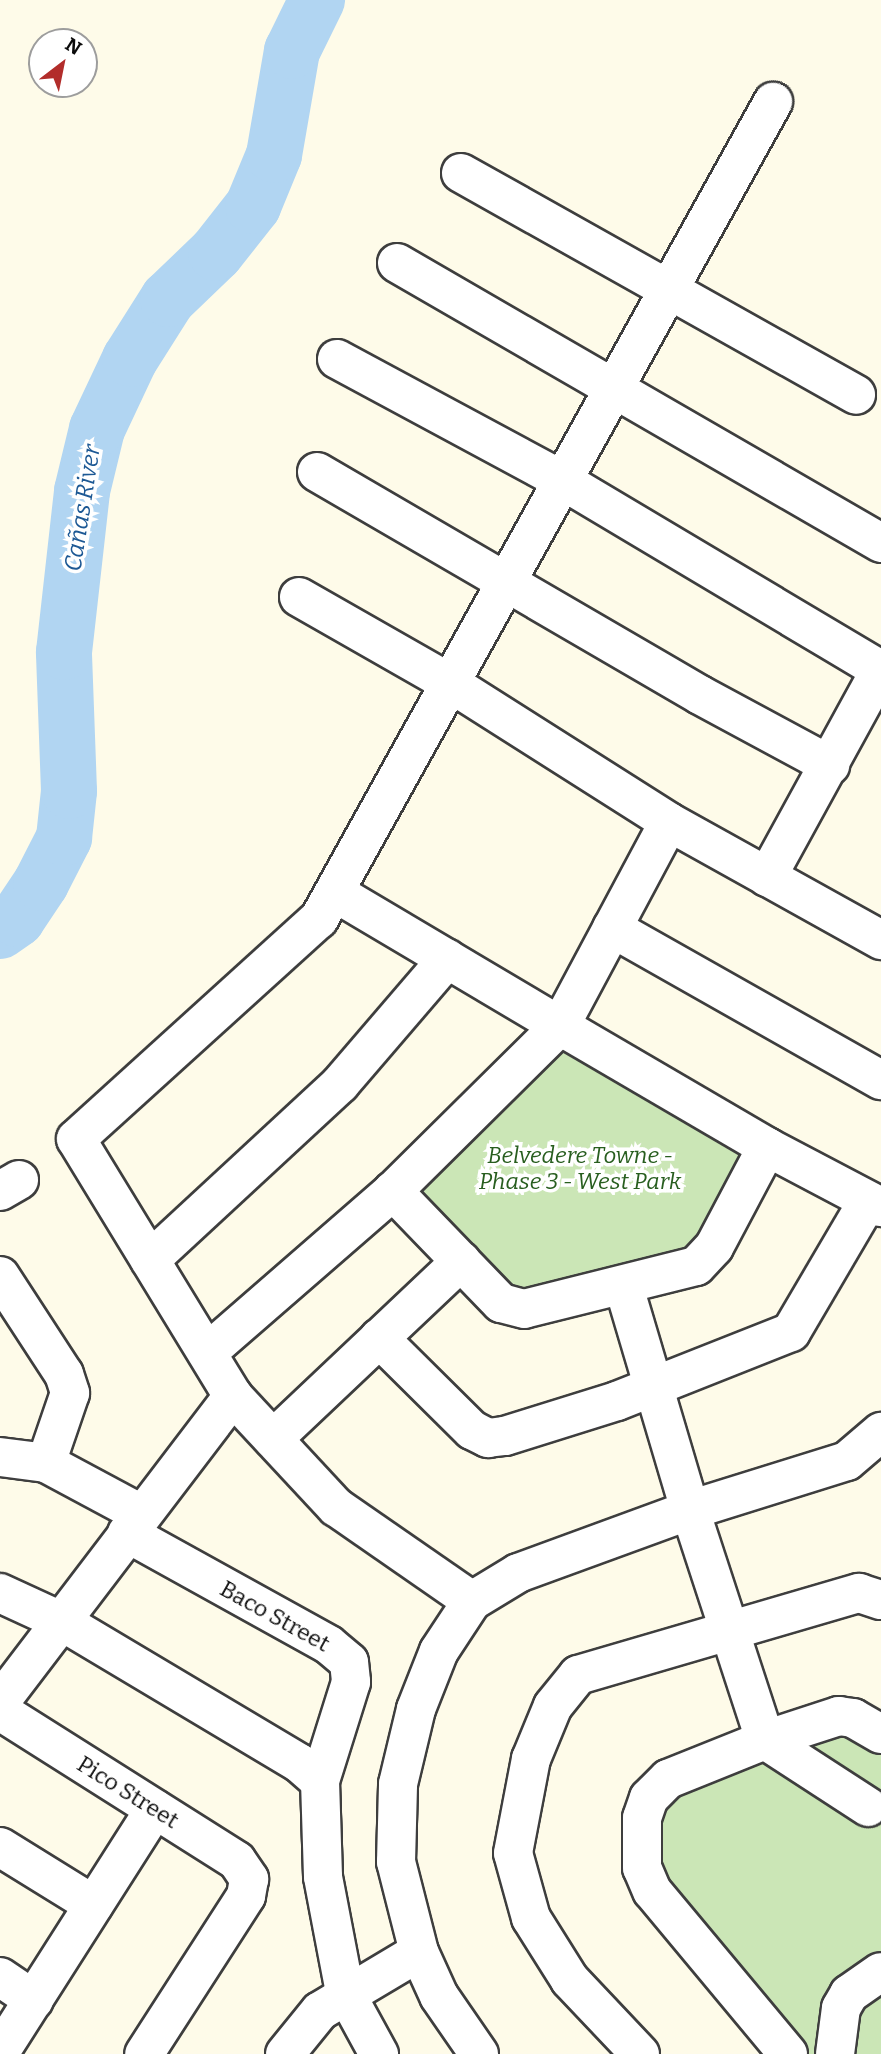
<!DOCTYPE html>
<html>
<head>
<meta charset="utf-8">
<style>
  body { margin:0 }
  #map { position:relative; width:881px; height:2054px; overflow:hidden; background:#fefbe9; font-family:Bitter,serif }
  div>[style] { position:absolute }
  .green>* { inset:0; background:#cbe6b6 }
  .river>* { height:56px; margin:-28px; padding:0 28px; transform-origin:28px; border-radius:28px; background:#b1d5f2 }
  .roads { filter:drop-shadow(2px 0 #3e3e3e) drop-shadow(-2px 0 #3e3e3e) drop-shadow(0 2px #3e3e3e) drop-shadow(0 -2px #3e3e3e) }
  .minor>* { height:38px; margin:-19px; padding:0 19px; transform-origin:19px; border-radius:19px; background:#fff }
  span { translate:-50% -50%; white-space:nowrap; text-align:center; line-height:1.15; -webkit-text-stroke:7px #fff; paint-order:stroke }
  .park-label { font-size:23px; color:#285e1f; font-style:italic }
  .street-label { font-size:23px; color:#0b0b0b }
  .water-label { font-size:24px; color:#1c5894; font-style:italic }
  .north { position:absolute; left:28px; top:28px; width:70px; height:70px; box-sizing:border-box; background:#fff; border:2px solid #9d9d9d; border-radius:50%; rotate:32deg; font-size:19px; font-weight:700; line-height:28px; text-align:center; color:#0b0b0b }
  .north::after { content:''; display:block; margin:auto; width:24px; height:32px; background:#b22d2b; clip-path:polygon(50% 0,100% 100%,50% 72%,0 100%) }
</style>
</head>
<body>
<div id="map">
  <div class="green">
    <i style="clip-path:polygon(560px 1026px,757px 1141px,704px 1244px,685px 1256px,505px 1294px,405px 1191px)"></i>
    <i style="clip-path:polygon(839px 1716px,881px 1734px,881px 2054px,787px 2054px,652px 1891px,649px 1798px)"></i>
  </div>
  <div class="river">
    <i style="left:0;top:931px;width:21px;rotate:-35deg"></i>
    <i style="left:17px;top:919px;width:43px;rotate:-56.3deg"></i>
    <i style="left:41px;top:883px;width:51px;rotate:-62.9deg"></i>
    <i style="left:64px;top:838px;width:47px;rotate:-83.9deg"></i>
    <i style="left:69px;top:791px;width:139px;rotate:-92.1deg"></i>
    <i style="left:64px;top:652px;width:162px;rotate:-83.6deg"></i>
    <i style="left:82px;top:491px;width:64px;rotate:-76.4deg"></i>
    <i style="left:97px;top:429px;width:77px;rotate:-64.8deg"></i>
    <i style="left:130px;top:359px;width:71px;rotate:-57.7deg"></i>
    <i style="left:168px;top:299px;width:66px;rotate:-43.8deg"></i>
    <i style="left:216px;top:253px;width:60px;rotate:-51.8deg"></i>
    <i style="left:253px;top:206px;width:55px;rotate:-67.6deg"></i>
    <i style="left:274px;top:155px;width:106px;rotate:-80.2deg"></i>
    <i style="left:292px;top:51px;width:57px;rotate:-63.9deg"></i>
  </div>
  <div class="roads">
    <div class="minor">
      <i style="left:461px;top:173px;width:453px;rotate:29.3deg"></i>
      <i style="left:397px;top:263px;width:559px;rotate:30.05deg"></i>
      <i style="left:337px;top:359px;width:259px;rotate:28.3deg"></i>
      <i style="left:565px;top:482px;width:367px;rotate:30.8deg"></i>
      <i style="left:317px;top:472px;width:443px;rotate:30.2deg"></i>
      <i style="left:700px;top:695px;width:148px;rotate:28.3deg"></i>
      <i style="left:299px;top:597px;width:174px;rotate:29.7deg"></i>
      <i style="left:450px;top:683px;width:259px;rotate:32.4deg"></i>
      <i style="left:669px;top:822px;width:243px;rotate:29.1deg"></i>
      <i style="left:767px;top:877px;width:237px;rotate:-61.3deg"></i>
      <i style="left:336px;top:893px;width:261px;rotate:30.7deg"></i>
      <i style="left:560px;top:1026px;width:240px;rotate:30.3deg"></i>
      <i style="left:767px;top:1147px;width:113px;rotate:117.9deg"></i>
      <i style="left:714px;top:1247px;width:26px;rotate:133deg"></i>
      <i style="left:696px;top:1266px;width:177px;rotate:166deg"></i>
      <i style="left:524px;top:1309px;width:24px;rotate:-165deg"></i>
      <i style="left:501px;top:1303px;width:156px;rotate:-134deg"></i>
      <i style="left:393px;top:1191px;width:235px;rotate:-44.7deg"></i>
      <i style="left:560px;top:1026px;width:231px;rotate:-61.9deg"></i>
      <i style="left:612px;top:928px;width:309px;rotate:29.5deg"></i>
      <i style="left:767px;top:1147px;width:129px;rotate:27.8deg"></i>
      <i style="left:0;top:1191px;width:22px;rotate:-30deg"></i>
      <i style="left:150px;top:1260px;width:259px;rotate:-42.8deg"></i>
      <i style="left:340px;top:1084px;width:165px;rotate:-49.4deg"></i>
      <i style="left:0;top:1276px;width:117px;rotate:56.9deg"></i>
      <i style="left:64px;top:1374px;width:20px;rotate:72deg"></i>
      <i style="left:70px;top:1393px;width:74px;rotate:108.9deg"></i>
      <i style="left:624px;top:1287px;width:233px;rotate:73.5deg"></i>
      <i style="left:690px;top:1510px;width:242px;rotate:71.9deg"></i>
      <i style="left:765px;top:1740px;width:123px;rotate:33deg"></i>
      <i style="left:379px;top:1338px;width:131px;rotate:44.7deg"></i>
      <i style="left:472px;top:1430px;width:18px;rotate:27deg"></i>
      <i style="left:488px;top:1438px;width:17px;rotate:-7deg"></i>
      <i style="left:505px;top:1436px;width:117px;rotate:-17.4deg"></i>
      <i style="left:617px;top:1401px;width:187px;rotate:-21.6deg"></i>
      <i style="left:791px;top:1332px;width:152px;rotate:-59.6deg"></i>
      <i style="left:209px;top:1351px;width:244px;rotate:-41deg"></i>
      <i style="left:273px;top:1439px;width:259px;rotate:-43.4deg"></i>
      <i style="left:0;top:1457px;width:46px;rotate:7.4deg"></i>
      <i style="left:46px;top:1463px;width:108px;rotate:28.2deg"></i>
      <i style="left:127px;top:1533px;width:231px;rotate:29deg"></i>
      <i style="left:329px;top:1645px;width:26px;rotate:40deg"></i>
      <i style="left:349px;top:1662px;width:20px;rotate:84deg"></i>
      <i style="left:351px;top:1682px;width:104px;rotate:107.4deg"></i>
      <i style="left:320px;top:1781px;width:96px;rotate:88.2deg"></i>
      <i style="left:323px;top:1877px;width:117px;rotate:79.2deg"></i>
      <i style="left:345px;top:1992px;width:71px;rotate:61.3deg"></i>
      <i style="left:0;top:1593px;width:67px;rotate:24.7deg"></i>
      <i style="left:61px;top:1621px;width:277px;rotate:30.8deg"></i>
      <i style="left:299px;top:1763px;width:28px;rotate:41deg"></i>
      <i style="left:472px;top:1601px;width:165px;rotate:-145.3deg"></i>
      <i style="left:336px;top:1507px;width:151px;rotate:-132.9deg"></i>
      <i style="left:233px;top:1396px;width:301px;rotate:-121.4deg"></i>
      <i style="left:76px;top:1139px;width:328px;rotate:-42.2deg"></i>
      <i style="left:319px;top:919px;width:935px;rotate:-60.94deg"></i>
      <i style="left:0;top:1702px;width:385px;rotate:-52.7deg"></i>
      <i style="left:0;top:1711px;width:280px;rotate:32.3deg"></i>
      <i style="left:237px;top:1861px;width:22px;rotate:56deg"></i>
      <i style="left:249px;top:1879px;width:17px;rotate:100deg"></i>
      <i style="left:246px;top:1896px;width:188px;rotate:122.8deg"></i>
      <i style="left:0;top:1847px;width:110px;rotate:31.7deg"></i>
      <i style="left:0;top:1977px;width:41px;rotate:34.1deg"></i>
      <i style="left:0;top:2052px;width:288px;rotate:-57.5deg"></i>
      <i style="left:285px;top:2054px;width:55px;rotate:-50.9deg"></i>
      <i style="left:320px;top:2011px;width:115px;rotate:-30.8deg"></i>
      <i style="left:479px;top:2054px;width:70px;rotate:-124.6deg"></i>
      <i style="left:439px;top:1996px;width:48px;rotate:-114.4deg"></i>
      <i style="left:419px;top:1952px;width:93px;rotate:-104.3deg"></i>
      <i style="left:396px;top:1862px;width:78px;rotate:-88.5deg"></i>
      <i style="left:398px;top:1784px;width:77px;rotate:-76.5deg"></i>
      <i style="left:416px;top:1709px;width:62px;rotate:-68.4deg"></i>
      <i style="left:439px;top:1651px;width:60px;rotate:-56.6deg"></i>
      <i style="left:472px;top:1601px;width:54px;rotate:-31.3deg"></i>
      <i style="left:518px;top:1573px;width:183px;rotate:-20.1deg"></i>
      <i style="left:690px;top:1510px;width:164px;rotate:-17.3deg"></i>
      <i style="left:847px;top:1461px;width:45px;rotate:-40.5deg"></i>
      <i style="left:640px;top:2054px;width:102px;rotate:-133.4deg"></i>
      <i style="left:570px;top:1980px;width:73px;rotate:-122.2deg"></i>
      <i style="left:531px;top:1918px;width:67px;rotate:-105.5deg"></i>
      <i style="left:513px;top:1853px;width:96px;rotate:-79.2deg"></i>
      <i style="left:531px;top:1759px;width:57px;rotate:-67.5deg"></i>
      <i style="left:553px;top:1706px;width:40px;rotate:-51deg"></i>
      <i style="left:578px;top:1675px;width:293px;rotate:-16.3deg"></i>
      <i style="left:859px;top:1593px;width:23px;rotate:18deg"></i>
      <i style="left:788px;top:2054px;width:212px;rotate:-129.8deg"></i>
      <i style="left:652px;top:1891px;width:25px;rotate:-113deg"></i>
      <i style="left:642px;top:1868px;width:50px;rotate:-90deg"></i>
      <i style="left:642px;top:1818px;width:21px;rotate:-71deg"></i>
      <i style="left:649px;top:1798px;width:27px;rotate:-45deg"></i>
      <i style="left:668px;top:1779px;width:105px;rotate:-21.9deg"></i>
      <i style="left:765px;top:1740px;width:78px;rotate:-18deg"></i>
      <i style="left:839px;top:1716px;width:14px;rotate:8deg"></i>
      <i style="left:853px;top:1718px;width:32px;rotate:30deg"></i>
      <i style="left:835px;top:2054px;width:46px;rotate:-82.6deg"></i>
      <i style="left:841px;top:2008px;width:16px;rotate:-60deg"></i>
      <i style="left:849px;top:1994px;width:38px;rotate:-35deg"></i>
    </div>
  </div>
  <div class="park-label">
    <span style="left:580px;top:1168px">Belvedere Towne -<br>Phase 3 - West Park</span>
  </div>
  <div class="street-label">
    <span style="left:275px;top:1616px;rotate:29deg">Baco Street</span>
    <span style="left:128px;top:1792px;rotate:32deg">Pico Street</span>
  </div>
  <div class="water-label">
    <span style="left:83px;top:508px;rotate:-81deg">Cañas River</span>
  </div>
  <div class="north">N</div>
</div>
</body>
</html>
